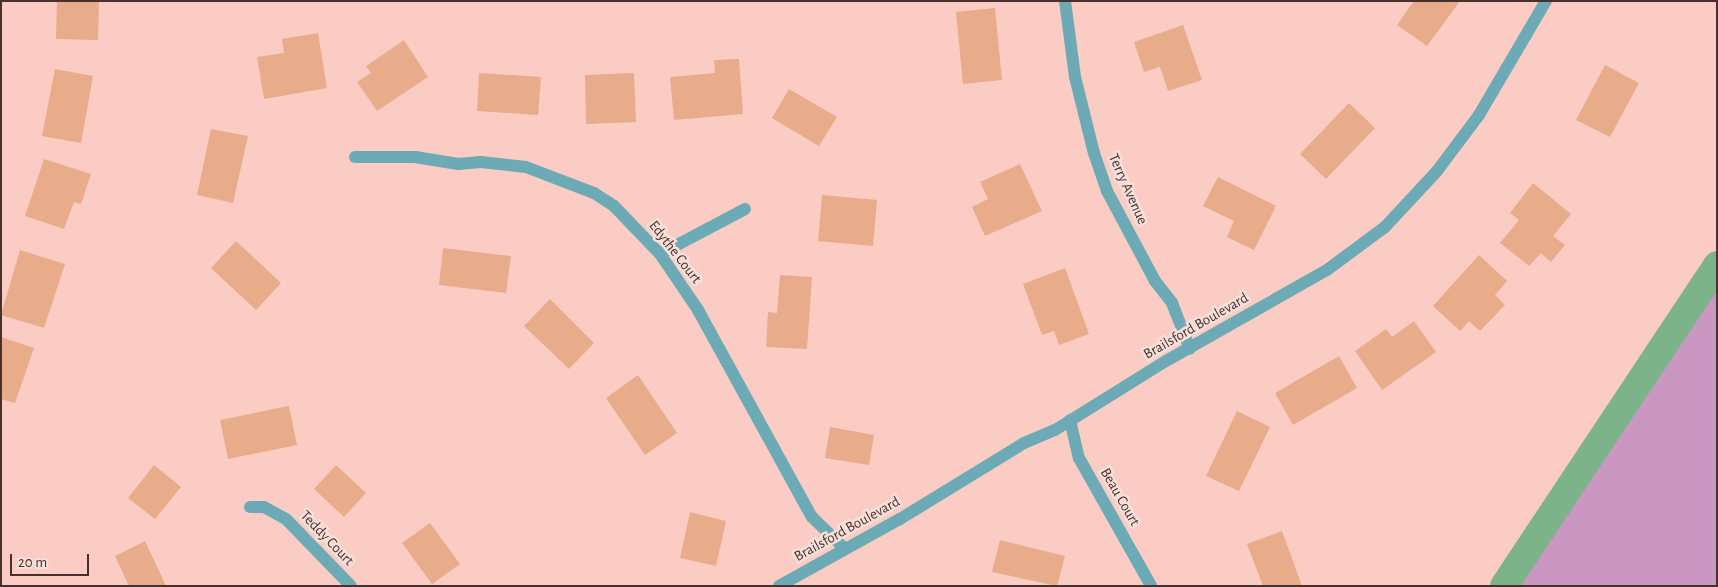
<!DOCTYPE html>
<html>
<head>
<meta charset="utf-8">
<style>
  body { margin:0 }
  #map { position:relative; width:1718px; height:587px; overflow:hidden; background:#faccc3; font-family:"Alegreya Sans",sans-serif }
  div>[style] { position:absolute }
  .forest>* { inset:0; background:#ca97c3 }
  .canal>* { height:28px; margin:-14px; padding:0 14px; transform-origin:14px; border-radius:14px; background:#7cb389 }
  .building>* { inset:0; background:#e8ac8a }
  .lane>* { height:12px; margin:-6px; padding:0 6px; transform-origin:6px; border-radius:6px; background:#6caab5 }
  .street>* { height:12px; margin:-6px; padding:0 6px; transform-origin:6px; border-radius:6px; background:#6caab5 }
  span { translate:-50% -50%; white-space:nowrap; text-align:center; line-height:1.15; -webkit-text-stroke:5px #f7dfda; paint-order:stroke }
  .street-label { font-size:15px; color:#48312d }
  .frame { position:absolute; inset:0; border:2px solid #48312d; pointer-events:none }
  .scale { position:absolute; left:10px; top:554px; width:79px; height:22px; box-sizing:border-box; border:2px solid #48312d; border-top:0; padding-left:6px; font-size:15px; line-height:18px; white-space:nowrap; color:#48312d; -webkit-text-stroke:4px #f7dfda; paint-order:stroke }
</style>
</head>
<body>
<div id="map">
  <div class="forest">
    <i style="clip-path:polygon(1717px 265px,1717px 586px,1504px 586px)"></i>
  </div>
  <div class="canal">
    <i style="left:1504px;top:586px;width:385px;rotate:-56.4deg"></i>
  </div>
  <div class="building">
    <i style="clip-path:polygon(57px 1px,99px 1px,98px 40px,56px 39px)"></i>
    <i style="clip-path:polygon(1414px 1px,1460px 1px,1427px 46px,1397px 25px)"></i>
    <i style="clip-path:polygon(995px 8px,1002px 80px,963px 84px,956px 12px)"></i>
    <i style="clip-path:polygon(1183px 25px,1202px 80px,1168px 91px,1160px 67px,1144px 72px,1134px 42px)"></i>
    <i style="clip-path:polygon(318px 33px,327px 88px,264px 99px,257px 57px,284px 53px,282px 39px)"></i>
    <i style="clip-path:polygon(404px 40px,428px 77px,377px 111px,357px 82px,371px 73px,366px 66px)"></i>
    <i style="clip-path:polygon(739px 59px,743px 114px,674px 120px,670px 77px,715px 73px,714px 60px)"></i>
    <i style="clip-path:polygon(1605px 65px,1639px 83px,1610px 137px,1576px 120px)"></i>
    <i style="clip-path:polygon(55px 69px,93px 76px,81px 143px,42px 136px)"></i>
    <i style="clip-path:polygon(479px 73px,541px 77px,538px 115px,477px 111px)"></i>
    <i style="clip-path:polygon(634px 73px,636px 122px,586px 124px,585px 75px)"></i>
    <i style="clip-path:polygon(789px 89px,837px 117px,819px 146px,772px 118px)"></i>
    <i style="clip-path:polygon(1349px 103px,1375px 128px,1326px 179px,1300px 154px)"></i>
    <i style="clip-path:polygon(211px 129px,248px 136px,233px 203px,197px 195px)"></i>
    <i style="clip-path:polygon(44px 159px,91px 174px,81px 204px,74px 202px,64px 229px,25px 216px)"></i>
    <i style="clip-path:polygon(1020px 164px,1042px 211px,985px 236px,972px 207px,988px 199px,980px 182px)"></i>
    <i style="clip-path:polygon(1218px 177px,1276px 206px,1254px 250px,1227px 237px,1234px 221px,1203px 206px)"></i>
    <i style="clip-path:polygon(1533px 183px,1571px 214px,1553px 236px,1565px 245px,1551px 262px,1541px 253px,1529px 266px,1500px 243px,1519px 220px,1510px 213px)"></i>
    <i style="clip-path:polygon(822px 195px,877px 200px,873px 246px,818px 241px)"></i>
    <i style="clip-path:polygon(236px 241px,281px 283px,256px 310px,211px 268px)"></i>
    <i style="clip-path:polygon(443px 248px,511px 256px,506px 293px,439px 285px)"></i>
    <i style="clip-path:polygon(20px 250px,65px 264px,44px 328px,1px 315px)"></i>
    <i style="clip-path:polygon(1479px 255px,1507px 281px,1495px 295px,1505px 305px,1480px 331px,1469px 321px,1460px 331px,1433px 306px)"></i>
    <i style="clip-path:polygon(1065px 268px,1089px 334px,1059px 345px,1054px 331px,1042px 335px,1023px 284px)"></i>
    <i style="clip-path:polygon(780px 275px,812px 277px,807px 349px,766px 347px,768px 312px,777px 313px)"></i>
    <i style="clip-path:polygon(550px 299px,594px 343px,569px 369px,524px 326px)"></i>
    <i style="clip-path:polygon(1414px 321px,1436px 352px,1382px 390px,1355px 351px,1386px 329px,1392px 337px)"></i>
    <i style="clip-path:polygon(1px 337px,34px 348px,15px 403px,1px 399px)"></i>
    <i style="clip-path:polygon(1339px 356px,1357px 388px,1293px 425px,1275px 393px)"></i>
    <i style="clip-path:polygon(638px 375px,677px 433px,645px 455px,606px 398px)"></i>
    <i style="clip-path:polygon(289px 406px,297px 445px,228px 459px,220px 420px)"></i>
    <i style="clip-path:polygon(1237px 411px,1270px 427px,1239px 491px,1206px 476px)"></i>
    <i style="clip-path:polygon(830px 427px,874px 435px,869px 465px,825px 458px)"></i>
    <i style="clip-path:polygon(154px 465px,181px 487px,155px 519px,128px 498px)"></i>
    <i style="clip-path:polygon(336px 465px,366px 493px,344px 517px,314px 489px)"></i>
    <i style="clip-path:polygon(690px 512px,726px 521px,716px 566px,680px 558px)"></i>
    <i style="clip-path:polygon(430px 523px,460px 564px,432px 584px,402px 543px)"></i>
    <i style="clip-path:polygon(1282px 531px,1302px 586px,1263px 586px,1247px 544px)"></i>
    <i style="clip-path:polygon(1000px 540px,1065px 556px,1057px 586px,992px 572px)"></i>
    <i style="clip-path:polygon(145px 541px,166px 586px,129px 586px,115px 556px)"></i>
  </div>
  <div class="lane">
    <i style="left:660px;top:254px;width:96px;rotate:-27.9deg"></i>
  </div>
  <div class="street">
    <i style="left:1065px;top:1px;width:77px;rotate:82.5deg"></i>
    <i style="left:1075px;top:77px;width:78px;rotate:76deg"></i>
    <i style="left:1094px;top:153px;width:40px;rotate:71.1deg"></i>
    <i style="left:1107px;top:191px;width:102px;rotate:61.9deg"></i>
    <i style="left:1155px;top:281px;width:28px;rotate:52deg"></i>
    <i style="left:1172px;top:303px;width:49px;rotate:68.6deg"></i>
    <i style="left:355px;top:157px;width:60px"></i>
    <i style="left:415px;top:157px;width:44px;rotate:9.2deg"></i>
    <i style="left:458px;top:164px;width:23px;rotate:-5deg"></i>
    <i style="left:481px;top:162px;width:45px;rotate:6.3deg"></i>
    <i style="left:526px;top:167px;width:73px;rotate:20.9deg"></i>
    <i style="left:594px;top:193px;width:24px;rotate:33deg"></i>
    <i style="left:614px;top:206px;width:66px;rotate:46.2deg"></i>
    <i style="left:660px;top:254px;width:68px;rotate:55.8deg"></i>
    <i style="left:698px;top:310px;width:236px;rotate:61.2deg"></i>
    <i style="left:812px;top:517px;width:46px;rotate:44.1deg"></i>
    <i style="left:1070px;top:420px;width:39px;rotate:77deg"></i>
    <i style="left:1079px;top:458px;width:147px;rotate:60.6deg"></i>
    <i style="left:250px;top:507px;width:14px"></i>
    <i style="left:264px;top:507px;width:25px;rotate:29deg"></i>
    <i style="left:286px;top:519px;width:93px;rotate:45.9deg"></i>
    <i style="left:779px;top:586px;width:138px;rotate:-29deg"></i>
    <i style="left:900px;top:519px;width:145px;rotate:-31.5deg"></i>
    <i style="left:1024px;top:443px;width:34px;rotate:-23deg"></i>
    <i style="left:1055px;top:430px;width:131px;rotate:-31.9deg"></i>
    <i style="left:1166px;top:361px;width:185px;rotate:-29.5deg"></i>
    <i style="left:1327px;top:270px;width:72px;rotate:-36.6deg"></i>
    <i style="left:1385px;top:227px;width:76px;rotate:-47.1deg"></i>
    <i style="left:1437px;top:171px;width:70px;rotate:-53.1deg"></i>
    <i style="left:1479px;top:115px;width:132px;rotate:-59.6deg"></i>
  </div>
  <div class="street-label">
    <span style="left:1128px;top:189px;rotate:66deg">Terry Avenue</span>
    <span style="left:675px;top:252px;rotate:52deg">Edythe Court</span>
    <span style="left:1196px;top:326px;rotate:-30deg">Brailsford Boulevard</span>
    <span style="left:1120px;top:497px;rotate:60deg">Beau Court</span>
    <span style="left:847px;top:529px;rotate:-29deg">Brailsford Boulevard</span>
    <span style="left:327px;top:538px;rotate:46deg">Teddy Court</span>
  </div>
  <div class="frame"></div>
  <div class="scale">20 m</div>
</div>
</body>
</html>
